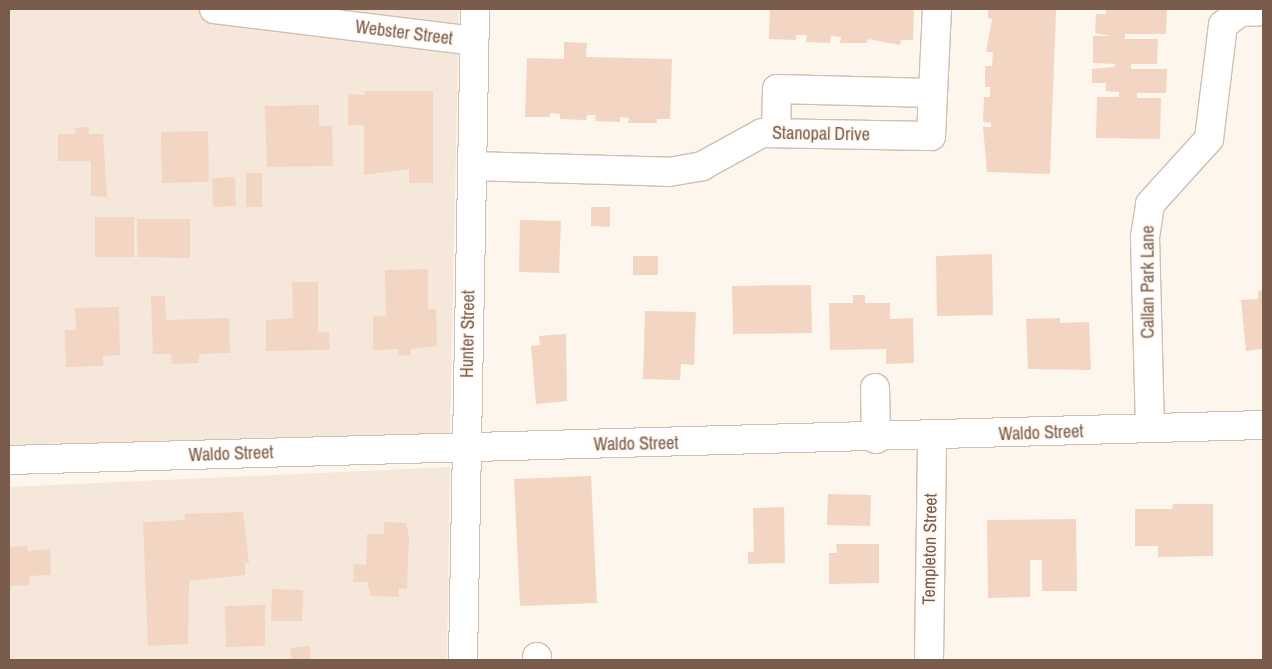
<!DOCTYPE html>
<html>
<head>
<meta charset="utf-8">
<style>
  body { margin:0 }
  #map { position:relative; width:1272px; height:669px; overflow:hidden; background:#fdf6ec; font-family:"Archivo Narrow",sans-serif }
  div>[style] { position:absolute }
  .residential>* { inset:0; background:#f5e8da }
  .building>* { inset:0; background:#f3d5c3 }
  .roads { filter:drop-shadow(1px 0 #d1beb0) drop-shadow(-1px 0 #d1beb0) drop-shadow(0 1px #d1beb0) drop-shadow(0 -1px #d1beb0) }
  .minor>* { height:28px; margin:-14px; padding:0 14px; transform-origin:14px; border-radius:14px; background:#fff }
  span { translate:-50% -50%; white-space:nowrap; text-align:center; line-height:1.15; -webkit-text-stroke:4.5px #fffaf3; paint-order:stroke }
  .street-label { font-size:18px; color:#7a5c4d }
  .frame { position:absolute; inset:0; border:10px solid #7a5c4d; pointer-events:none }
</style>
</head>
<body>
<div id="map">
  <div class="residential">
    <i style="clip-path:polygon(9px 9px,459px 9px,450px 433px,9px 445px)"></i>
    <i style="clip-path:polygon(450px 467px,447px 660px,9px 660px,9px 487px)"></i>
  </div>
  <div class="building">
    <i style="clip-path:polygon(770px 9px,914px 9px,913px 40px,901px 40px,900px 45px,868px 39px,867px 43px,840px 43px,841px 37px,831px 36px,830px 43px,806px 42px,807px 35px,796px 35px,796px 40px,769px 39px)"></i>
    <i style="clip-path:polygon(988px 9px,1056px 9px,1050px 174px,987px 172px,983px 127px,991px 127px,991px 123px,983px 122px,984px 97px,990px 97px,990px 87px,985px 87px,985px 66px,992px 66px,993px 52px,986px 52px,992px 19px,988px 18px)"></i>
    <i style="clip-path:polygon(1106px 9px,1167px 9px,1166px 34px,1125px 34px,1125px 39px,1158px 39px,1157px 64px,1131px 64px,1131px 69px,1167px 69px,1166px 93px,1137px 93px,1137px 98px,1161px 98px,1160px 139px,1096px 138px,1097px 97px,1119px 97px,1119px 92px,1106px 91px,1106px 83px,1092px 83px,1092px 69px,1115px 67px,1115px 64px,1093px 63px,1093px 36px,1111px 36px,1095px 33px,1096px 14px,1106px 14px)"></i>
    <i style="clip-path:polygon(564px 42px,587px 43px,586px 57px,672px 59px,670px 119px,657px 119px,657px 123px,628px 123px,629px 118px,620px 117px,620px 122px,595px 121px,596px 115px,587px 115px,586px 120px,560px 119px,560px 114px,550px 113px,550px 117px,525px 117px,527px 58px,564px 59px)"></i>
    <i style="clip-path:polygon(365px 91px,433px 91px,433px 183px,409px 183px,409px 169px,364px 175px,364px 125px,348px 125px,348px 94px,365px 95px)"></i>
    <i style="clip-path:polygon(319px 105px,319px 126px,332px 126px,333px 166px,267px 167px,265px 106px)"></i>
    <i style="clip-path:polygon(89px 127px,89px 134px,103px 134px,107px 197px,91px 196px,91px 161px,58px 161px,58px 134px,75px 134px,75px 128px)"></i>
    <i style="clip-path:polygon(208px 131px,209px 182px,162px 183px,161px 132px)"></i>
    <i style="clip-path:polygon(246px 173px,262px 173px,262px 207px,246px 207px)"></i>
    <i style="clip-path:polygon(235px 177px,236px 206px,213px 207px,212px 178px)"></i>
    <i style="clip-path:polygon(591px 207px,610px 207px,610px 227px,591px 226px)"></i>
    <i style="clip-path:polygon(95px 217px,134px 217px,134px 257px,95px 257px)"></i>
    <i style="clip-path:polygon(137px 219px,190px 219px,190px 258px,138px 257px)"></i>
    <i style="clip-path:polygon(520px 220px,561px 221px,559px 273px,519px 272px)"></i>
    <i style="clip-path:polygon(992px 254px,993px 315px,937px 316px,936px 256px)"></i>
    <i style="clip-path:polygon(633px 256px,658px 256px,658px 275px,633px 275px)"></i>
    <i style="clip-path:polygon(428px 269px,428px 309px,436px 309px,437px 346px,411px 349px,411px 355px,399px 356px,398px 349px,373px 350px,373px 316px,386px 316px,385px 270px)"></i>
    <i style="clip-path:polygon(292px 282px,318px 282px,318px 332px,329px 332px,330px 350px,266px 351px,266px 320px,293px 318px)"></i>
    <i style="clip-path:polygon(811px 285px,812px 333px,733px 334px,732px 286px)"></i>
    <i style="clip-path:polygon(1263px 290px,1263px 349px,1246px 351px,1241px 300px,1258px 299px,1258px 291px)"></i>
    <i style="clip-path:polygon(853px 295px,865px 295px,865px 303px,890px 303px,890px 319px,913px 318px,914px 363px,886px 364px,886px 349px,830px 350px,829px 303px,853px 303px)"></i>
    <i style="clip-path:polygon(151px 296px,165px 296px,166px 320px,229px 318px,230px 353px,199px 354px,199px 363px,172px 364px,171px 354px,153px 354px)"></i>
    <i style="clip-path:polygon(119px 307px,120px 355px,103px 356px,103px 366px,66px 367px,65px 330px,76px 330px,75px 308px)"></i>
    <i style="clip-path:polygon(645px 311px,696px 312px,694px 365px,681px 364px,680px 380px,643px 379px)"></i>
    <i style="clip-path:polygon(1060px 318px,1060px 323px,1089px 322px,1091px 370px,1028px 369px,1026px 319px)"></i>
    <i style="clip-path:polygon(566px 334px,567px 401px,536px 404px,531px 346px,540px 345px,539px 336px)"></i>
    <i style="clip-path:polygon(591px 476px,597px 603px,520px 606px,514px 479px)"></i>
    <i style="clip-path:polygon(828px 494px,871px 495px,870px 526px,827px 525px)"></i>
    <i style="clip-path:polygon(1173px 504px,1213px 504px,1213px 556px,1158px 557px,1158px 546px,1135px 546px,1135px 509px,1172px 509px)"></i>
    <i style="clip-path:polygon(784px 507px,785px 563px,748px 564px,748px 552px,754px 552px,753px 508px)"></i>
    <i style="clip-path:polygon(243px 512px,249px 563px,245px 563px,245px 575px,189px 581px,188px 644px,148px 646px,143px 522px,185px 520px,185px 514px)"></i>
    <i style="clip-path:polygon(1076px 519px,1077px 591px,1042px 591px,1042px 560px,1030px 560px,1030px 597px,988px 598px,987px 520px)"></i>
    <i style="clip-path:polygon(384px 522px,406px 523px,409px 536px,407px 589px,399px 588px,399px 597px,371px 596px,367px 582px,353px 582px,354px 564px,366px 565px,367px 534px,384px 534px)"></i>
    <i style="clip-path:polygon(836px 544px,879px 544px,879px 583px,829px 584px,829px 553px,837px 553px)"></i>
    <i style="clip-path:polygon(27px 546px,28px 551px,50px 549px,51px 575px,29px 576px,30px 585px,9px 586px,9px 547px)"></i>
    <i style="clip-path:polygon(272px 589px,303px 590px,302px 621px,271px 621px)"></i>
    <i style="clip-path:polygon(265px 605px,265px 646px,226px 647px,225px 606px)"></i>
    <i style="clip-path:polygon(309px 646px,311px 660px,292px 660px,290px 648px)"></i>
  </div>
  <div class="roads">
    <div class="minor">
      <i style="left:214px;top:9px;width:262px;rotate:7deg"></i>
      <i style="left:776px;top:133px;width:44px;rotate:-88.7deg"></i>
      <i style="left:777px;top:89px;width:155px;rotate:1.5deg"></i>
      <i style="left:472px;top:166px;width:197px;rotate:1.7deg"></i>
      <i style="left:669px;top:172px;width:34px;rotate:-10deg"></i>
      <i style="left:702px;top:166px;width:68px;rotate:-28.8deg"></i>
      <i style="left:762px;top:133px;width:169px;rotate:1deg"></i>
      <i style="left:931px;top:136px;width:127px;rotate:-87.3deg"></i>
      <i style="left:875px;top:388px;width:51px;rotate:88.9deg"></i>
      <i style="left:1150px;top:428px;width:191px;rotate:-91.5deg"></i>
      <i style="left:1145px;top:237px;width:33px;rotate:-81deg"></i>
      <i style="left:1150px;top:204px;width:88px;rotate:-47.8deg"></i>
      <i style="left:1209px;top:139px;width:115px;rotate:-83deg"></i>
      <i style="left:1223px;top:25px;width:21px;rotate:-37deg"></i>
      <i style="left:1240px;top:12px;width:23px;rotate:-2deg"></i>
      <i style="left:9px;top:460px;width:1254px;rotate:-1.6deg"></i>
      <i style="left:463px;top:660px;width:651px;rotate:-88.94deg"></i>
      <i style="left:537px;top:660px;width:3px;rotate:-90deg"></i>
      <i style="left:929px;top:660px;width:223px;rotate:-89.2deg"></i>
    </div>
  </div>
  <div class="street-label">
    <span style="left:404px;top:33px;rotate:7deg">Webster Street</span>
    <span style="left:821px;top:134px;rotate:1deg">Stanopal Drive</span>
    <span style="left:1148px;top:282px;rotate:-90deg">Callan Park Lane</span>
    <span style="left:468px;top:334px;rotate:-89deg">Hunter Street</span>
    <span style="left:1041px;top:433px;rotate:-2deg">Waldo Street</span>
    <span style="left:636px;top:444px;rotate:-1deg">Waldo Street</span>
    <span style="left:231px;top:454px;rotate:-2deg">Waldo Street</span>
    <span style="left:930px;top:549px;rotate:-89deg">Templeton Street</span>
  </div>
  <div class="frame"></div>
</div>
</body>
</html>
